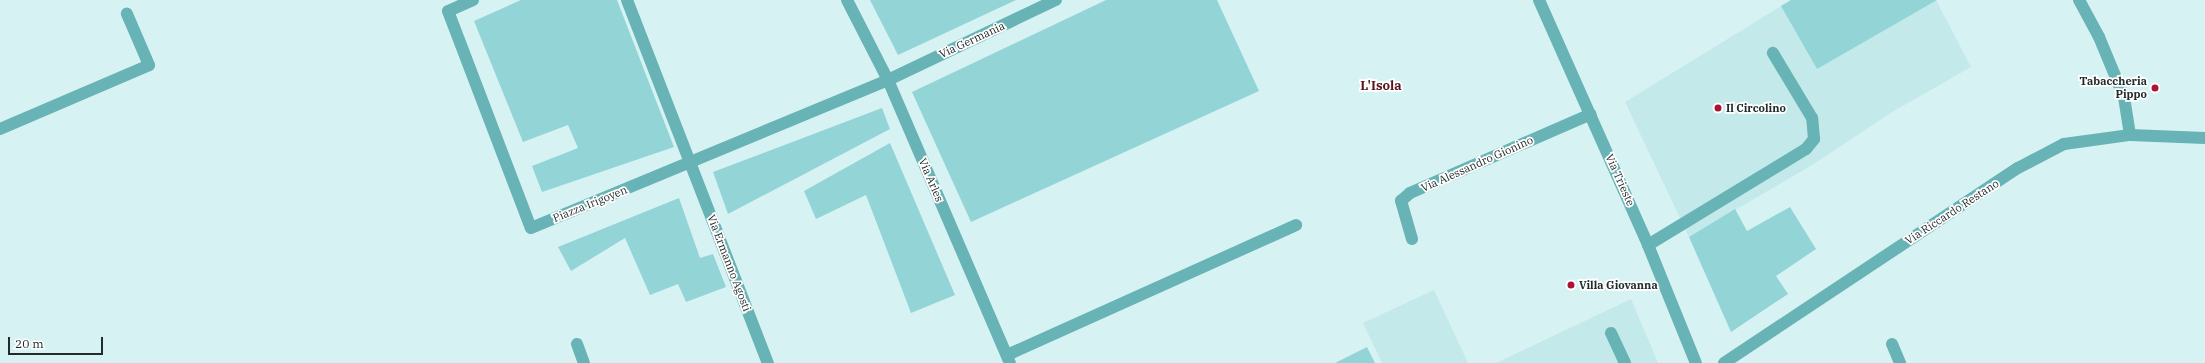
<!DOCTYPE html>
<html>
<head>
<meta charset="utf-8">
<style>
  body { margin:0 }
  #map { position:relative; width:2205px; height:363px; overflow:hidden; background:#d7f2f3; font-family:"IBM Plex Serif",serif }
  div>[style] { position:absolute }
  .built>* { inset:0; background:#c4e9ea }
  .green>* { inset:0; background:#93d5d7 }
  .minor>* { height:12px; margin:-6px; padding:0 6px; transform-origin:6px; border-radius:6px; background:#68b3b5 }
  .dots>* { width:11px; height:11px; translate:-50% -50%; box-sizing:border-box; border:2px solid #fff; border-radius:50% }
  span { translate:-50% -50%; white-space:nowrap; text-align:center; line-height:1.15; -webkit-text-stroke:3.5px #fff; paint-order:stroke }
  .street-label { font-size:11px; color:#212b2c }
  .poi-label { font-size:11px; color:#212b2c; font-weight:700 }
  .right { translate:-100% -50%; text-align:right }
  .left { translate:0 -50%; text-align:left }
  .quarter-label { font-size:13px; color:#5b151e; font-weight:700 }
  .scale { position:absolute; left:8px; top:337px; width:95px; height:18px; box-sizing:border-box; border:2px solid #212b2c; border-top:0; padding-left:5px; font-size:12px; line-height:14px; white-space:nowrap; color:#212b2c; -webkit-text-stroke:3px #fff; paint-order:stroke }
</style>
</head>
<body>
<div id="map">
  <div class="built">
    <i style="clip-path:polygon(1791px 0,1936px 0,1971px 67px,1894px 111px,1812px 165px,1689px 237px,1625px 102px)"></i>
    <i style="clip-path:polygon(1434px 290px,1468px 363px,1382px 363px,1363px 323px)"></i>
    <i style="clip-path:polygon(1631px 299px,1658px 363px,1496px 363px)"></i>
  </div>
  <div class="green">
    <i style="clip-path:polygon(521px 0,617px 0,674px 147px,542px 192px,532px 166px,578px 148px,568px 125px,523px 142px,474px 21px)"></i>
    <i style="clip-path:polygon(870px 0,1016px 0,898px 55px)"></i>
    <i style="clip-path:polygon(1106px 0,1217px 0,1259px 91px,971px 222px,912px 92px)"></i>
    <i style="clip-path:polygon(1791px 0,1937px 0,1817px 69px,1781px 6px)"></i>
    <i style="clip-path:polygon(882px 108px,890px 129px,728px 214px,713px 172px)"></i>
    <i style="clip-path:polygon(890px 143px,955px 295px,911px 313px,866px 195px,816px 219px,804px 191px)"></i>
    <i style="clip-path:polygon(679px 198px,700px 258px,713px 254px,726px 287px,686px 302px,678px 284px,650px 295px,625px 238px,571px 271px,558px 247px)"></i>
    <i style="clip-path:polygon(1790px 207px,1816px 249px,1776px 276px,1788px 294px,1731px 332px,1689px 237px,1735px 209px,1747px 231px)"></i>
    <i style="clip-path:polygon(1367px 347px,1375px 363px,1335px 363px)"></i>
  </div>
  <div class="minor">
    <i style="left:473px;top:0;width:27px;rotate:156deg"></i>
    <i style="left:448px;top:11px;width:232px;rotate:69.1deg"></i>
    <i style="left:531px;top:228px;width:386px;rotate:-22.5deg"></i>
    <i style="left:888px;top:80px;width:186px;rotate:-25.5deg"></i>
    <i style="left:627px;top:0;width:389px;rotate:68.8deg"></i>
    <i style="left:847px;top:0;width:90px;rotate:62.9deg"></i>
    <i style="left:888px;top:80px;width:308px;rotate:66.7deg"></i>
    <i style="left:1539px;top:0;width:268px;rotate:66deg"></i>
    <i style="left:1648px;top:245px;width:127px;rotate:67.9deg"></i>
    <i style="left:2079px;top:0;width:42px;rotate:61.6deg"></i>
    <i style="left:2099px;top:37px;width:65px;rotate:67.4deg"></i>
    <i style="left:2124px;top:97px;width:38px;rotate:81deg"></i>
    <i style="left:0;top:129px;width:162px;rotate:-23.2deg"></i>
    <i style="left:149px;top:65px;width:56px;rotate:-113.3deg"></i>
    <i style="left:1412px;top:239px;width:40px;rotate:-106deg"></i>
    <i style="left:1401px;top:201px;width:12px;rotate:-42deg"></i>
    <i style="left:1410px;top:193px;width:197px;rotate:-23.6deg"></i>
    <i style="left:1648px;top:245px;width:185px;rotate:-31.3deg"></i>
    <i style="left:1806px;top:149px;width:13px;rotate:-51deg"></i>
    <i style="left:1814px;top:139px;width:21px;rotate:-95deg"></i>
    <i style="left:1812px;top:118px;width:76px;rotate:-121deg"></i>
    <i style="left:1611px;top:333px;width:33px;rotate:65deg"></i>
    <i style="left:577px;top:344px;width:20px;rotate:70deg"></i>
    <i style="left:1892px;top:344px;width:21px;rotate:67deg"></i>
    <i style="left:1007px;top:355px;width:317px;rotate:-24.2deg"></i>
    <i style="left:1724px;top:363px;width:353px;rotate:-33.6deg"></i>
    <i style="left:2018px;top:168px;width:52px;rotate:-27.6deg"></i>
    <i style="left:2064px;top:144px;width:67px;rotate:-7.8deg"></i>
    <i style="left:2130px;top:135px;width:75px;rotate:2.3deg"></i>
  </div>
  <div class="dots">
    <i style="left:2155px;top:88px;background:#aa1333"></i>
    <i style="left:1718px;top:108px;background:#aa1333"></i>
    <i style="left:1571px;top:285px;background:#aa1333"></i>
  </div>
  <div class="street-label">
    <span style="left:972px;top:40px;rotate:-25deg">Via Germania</span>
    <span style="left:1477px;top:164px;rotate:-24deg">Via Alessandro Gionino</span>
    <span style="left:931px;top:180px;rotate:67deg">Via Arles</span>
    <span style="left:1620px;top:180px;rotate:66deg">Via Trieste</span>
    <span style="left:590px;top:204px;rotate:-22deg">Piazza Irigoyen</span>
    <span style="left:1952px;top:212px;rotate:-33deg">Via Riccardo Restano</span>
    <span style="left:729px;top:263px;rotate:69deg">Via Ermanno Agosti</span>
  </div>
  <div class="poi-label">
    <span class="right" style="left:2147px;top:88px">Tabaccheria<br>Pippo</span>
    <span class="left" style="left:1726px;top:108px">Il Circolino</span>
    <span class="left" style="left:1579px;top:285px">Villa Giovanna</span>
  </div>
  <div class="quarter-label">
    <span style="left:1381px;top:86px">L'Isola</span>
  </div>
  <div class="scale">20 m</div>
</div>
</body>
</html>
